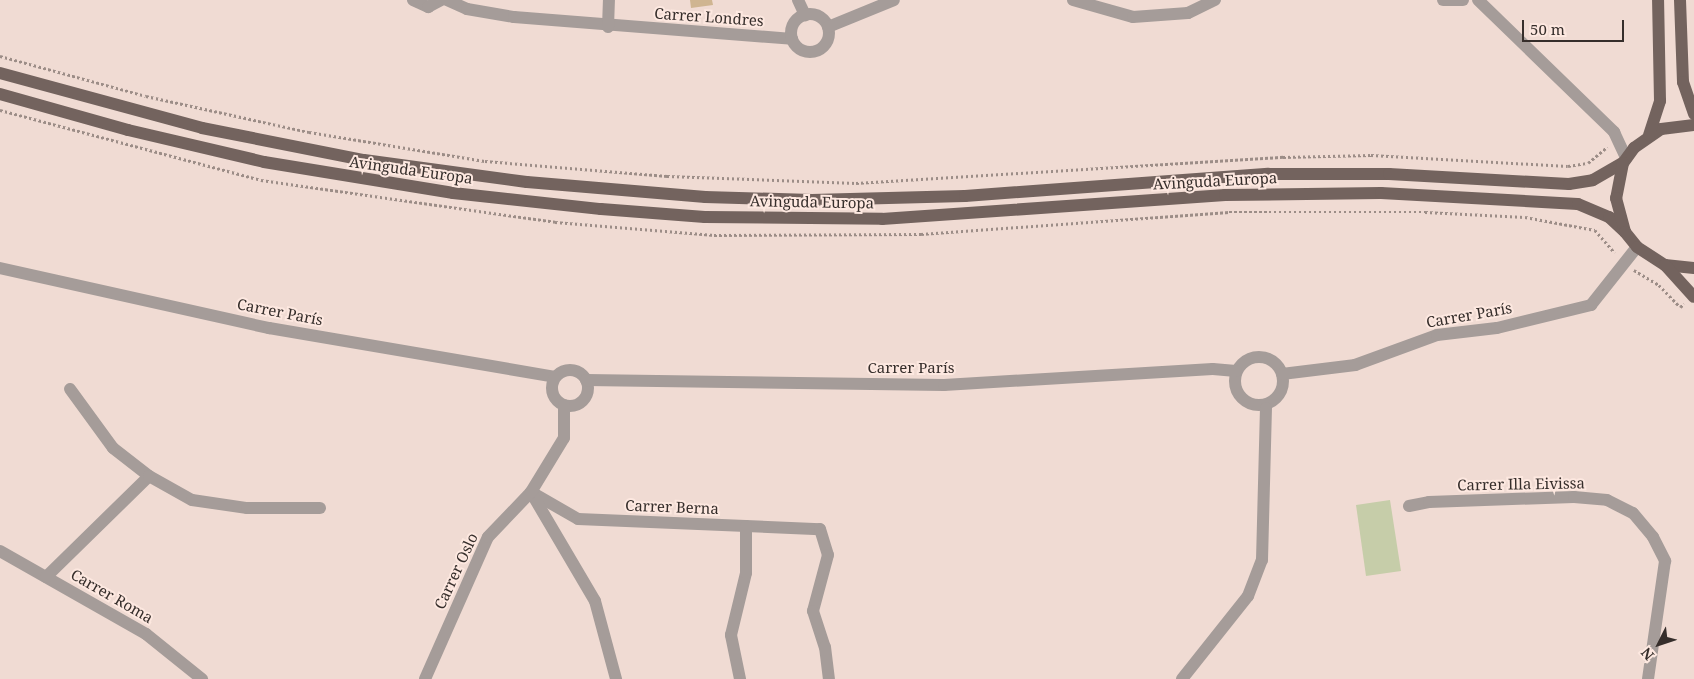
<!DOCTYPE html>
<html>
<head>
<meta charset="utf-8">
<style>
  body { margin:0 }
  #map { position:relative; width:1694px; height:679px; overflow:hidden; background:#f0dbd3; font-family:"Noto Serif",serif }
  div>[style] { position:absolute }
  .green>* { inset:0; background:#c6cda9 }
  .building>* { inset:0; background:#cfb591 }
  .path>* { height:2.5px; margin-top:-1.25px; transform-origin:0; background:repeating-linear-gradient(90deg,#9c8d87 0 2.5px,transparent 0 5px) }
  .minor>* { height:12px; margin:-6px; padding:0 6px; transform-origin:6px; border-radius:6px; background:#a59c99 }
  .minor>.ring { margin:-6px; padding:0; box-sizing:content-box; background:none; border:12px solid #a59c99; border-radius:50% }
  .major>* { height:12px; margin:-6px; padding:0 6px; transform-origin:6px; border-radius:6px; background:#73635e }
  span { translate:-50% -50%; white-space:nowrap; text-align:center; line-height:1.15; -webkit-text-stroke:4px #fde8e0; paint-order:stroke }
  .street-label { font-size:15px; color:#362e2b }
  .north { position:absolute; left:1634px; top:619px; width:50px; height:50px; -webkit-text-stroke:4px #fde8e0; paint-order:stroke; rotate:229deg; font-size:14px; font-weight:700; line-height:20px; text-align:center; color:#362e2b }
  .north::after { content:''; display:block; margin:auto; width:18px; height:22px; background:#362e2b; clip-path:polygon(50% 0,100% 100%,50% 72%,0 100%) }
  .scale { position:absolute; left:1522px; top:20px; width:102px; height:22px; box-sizing:border-box; border:2px solid #362e2b; border-top:0; padding-left:6px; font-size:15px; line-height:18px; white-space:nowrap; color:#362e2b; -webkit-text-stroke:4px #fde8e0; paint-order:stroke }
</style>
</head>
<body>
<div id="map">
  <div class="green">
    <i style="clip-path:polygon(1390px 500px,1401px 571px,1366px 576px,1356px 505px)"></i>
  </div>
  <div class="building">
    <i style="clip-path:polygon(690px 0,712px 0,713px 5px,691px 8px)"></i>
  </div>
  <div class="path">
    <i style="left:0;top:56px;width:151px;rotate:15.3deg"></i>
    <i style="left:146px;top:96px;width:167px;rotate:12.5deg"></i>
    <i style="left:309px;top:132px;width:178px;rotate:9.4deg"></i>
    <i style="left:485px;top:161px;width:183px;rotate:4.7deg"></i>
    <i style="left:667px;top:176px;width:189px;rotate:2.1deg"></i>
    <i style="left:856px;top:183px;width:428px;rotate:-3.5deg"></i>
    <i style="left:1283px;top:157px;width:88px;rotate:-1.3deg"></i>
    <i style="left:1371px;top:155px;width:197px;rotate:3.2deg"></i>
    <i style="left:1568px;top:166px;width:20px;rotate:-9deg"></i>
    <i style="left:1588px;top:163px;width:25px;rotate:-40deg"></i>
    <i style="left:0;top:110px;width:270px;rotate:15deg"></i>
    <i style="left:261px;top:180px;width:297px;rotate:8.1deg"></i>
    <i style="left:555px;top:222px;width:160px;rotate:4.7deg"></i>
    <i style="left:714px;top:235px;width:207px;rotate:-0.3deg"></i>
    <i style="left:921px;top:234px;width:309px;rotate:-4.1deg"></i>
    <i style="left:1229px;top:212px;width:196px"></i>
    <i style="left:1425px;top:212px;width:100px;rotate:2.9deg"></i>
    <i style="left:1525px;top:217px;width:71px;rotate:10.5deg"></i>
    <i style="left:1595px;top:230px;width:30px;rotate:49deg"></i>
    <i style="left:1634px;top:270px;width:29px;rotate:31deg"></i>
    <i style="left:1659px;top:285px;width:30px;rotate:46deg"></i>
    <i style="left:1680px;top:307px;width:5px;rotate:-37deg"></i>
  </div>
  <div class="minor">
    <i style="left:413px;top:0;width:17px;rotate:25deg"></i>
    <i style="left:428px;top:7px;width:15px;rotate:-28deg"></i>
    <i style="left:447px;top:0;width:22px;rotate:24deg"></i>
    <i style="left:467px;top:9px;width:48px;rotate:9.7deg"></i>
    <i style="left:514px;top:17px;width:279px;rotate:4.5deg"></i>
    <i style="left:798px;top:0;width:17px;rotate:65deg"></i>
    <i style="left:1073px;top:0;width:62px;rotate:15.8deg"></i>
    <i style="left:1133px;top:17px;width:55px;rotate:-4.2deg"></i>
    <i style="left:1188px;top:13px;width:30px;rotate:-26deg"></i>
    <i style="left:1443px;top:0;width:20px"></i>
    <i style="left:1478px;top:0;width:190px;rotate:44.1deg"></i>
    <i style="left:1614px;top:132px;width:29px;rotate:65deg"></i>
    <i class="ring" style="left:791px;top:14px;width:26px;height:26px"></i>
    <i style="left:608px;top:27px;width:27px;rotate:-88deg"></i>
    <i style="left:828px;top:27px;width:71px;rotate:-22.2deg"></i>
    <i style="left:0;top:268px;width:276px;rotate:12.6deg"></i>
    <i style="left:269px;top:328px;width:290px;rotate:9.7deg"></i>
    <i class="ring" style="left:1235px;top:357px;width:36px;height:36px"></i>
    <i class="ring" style="left:552px;top:370px;width:24px;height:24px"></i>
    <i style="left:1282px;top:374px;width:74px;rotate:-7deg"></i>
    <i style="left:1355px;top:365px;width:87px;rotate:-20.1deg"></i>
    <i style="left:1437px;top:335px;width:60px;rotate:-6.7deg"></i>
    <i style="left:1497px;top:328px;width:97px;rotate:-13.7deg"></i>
    <i style="left:1591px;top:305px;width:74px;rotate:-51.6deg"></i>
    <i style="left:586px;top:380px;width:358px;rotate:0.8deg"></i>
    <i style="left:944px;top:385px;width:269px;rotate:-3.4deg"></i>
    <i style="left:1213px;top:369px;width:23px;rotate:5deg"></i>
    <i style="left:70px;top:389px;width:73px;rotate:53.9deg"></i>
    <i style="left:113px;top:448px;width:46px;rotate:37.9deg"></i>
    <i style="left:531px;top:492px;width:54px;rotate:29.9deg"></i>
    <i style="left:578px;top:519px;width:242px;rotate:2.4deg"></i>
    <i style="left:820px;top:529px;width:27px;rotate:73deg"></i>
    <i style="left:828px;top:555px;width:58px;rotate:105deg"></i>
    <i style="left:813px;top:611px;width:38px;rotate:72deg"></i>
    <i style="left:825px;top:647px;width:32px;rotate:83deg"></i>
    <i style="left:532px;top:494px;width:124px;rotate:59.5deg"></i>
    <i style="left:595px;top:601px;width:81px;rotate:74.9deg"></i>
    <i style="left:1409px;top:506px;width:20px;rotate:-11deg"></i>
    <i style="left:1429px;top:502px;width:145px;rotate:-2deg"></i>
    <i style="left:1574px;top:497px;width:33px;rotate:5deg"></i>
    <i style="left:1607px;top:500px;width:29px;rotate:27deg"></i>
    <i style="left:1633px;top:513px;width:31px;rotate:50deg"></i>
    <i style="left:1653px;top:537px;width:27px;rotate:63deg"></i>
    <i style="left:1665px;top:561px;width:119px;rotate:98.2deg"></i>
    <i style="left:0;top:551px;width:168px;rotate:29.6deg"></i>
    <i style="left:146px;top:634px;width:72px;rotate:38.8deg"></i>
    <i style="left:46px;top:577px;width:144px;rotate:-44.4deg"></i>
    <i style="left:149px;top:476px;width:49px;rotate:29.2deg"></i>
    <i style="left:192px;top:500px;width:56px;rotate:8.3deg"></i>
    <i style="left:247px;top:508px;width:73px"></i>
    <i style="left:425px;top:679px;width:155px;rotate:-66.1deg"></i>
    <i style="left:488px;top:537px;width:62px;rotate:-46.3deg"></i>
    <i style="left:531px;top:492px;width:63px;rotate:-58.6deg"></i>
    <i style="left:564px;top:438px;width:33px;rotate:-90deg"></i>
    <i style="left:740px;top:679px;width:45px;rotate:-101.6deg"></i>
    <i style="left:731px;top:635px;width:64px;rotate:-76.4deg"></i>
    <i style="left:746px;top:573px;width:47px;rotate:-90deg"></i>
    <i style="left:1182px;top:679px;width:106px;rotate:-51.5deg"></i>
    <i style="left:1248px;top:596px;width:39px;rotate:-69deg"></i>
    <i style="left:1262px;top:560px;width:152px;rotate:-88.5deg"></i>
  </div>
  <div class="major">
    <i style="left:1680px;top:0;width:82px;rotate:87.9deg"></i>
    <i style="left:1683px;top:82px;width:34px;rotate:71deg"></i>
    <i style="left:0;top:73px;width:209px;rotate:15.2deg"></i>
    <i style="left:202px;top:128px;width:165px;rotate:11.2deg"></i>
    <i style="left:364px;top:160px;width:164px;rotate:7.7deg"></i>
    <i style="left:527px;top:182px;width:179px;rotate:4.8deg"></i>
    <i style="left:705px;top:197px;width:107px;rotate:1.6deg"></i>
    <i style="left:812px;top:200px;width:153px;rotate:-1.5deg"></i>
    <i style="left:965px;top:196px;width:304px;rotate:-4.2deg"></i>
    <i style="left:1268px;top:174px;width:121px"></i>
    <i style="left:1389px;top:174px;width:180px;rotate:3.2deg"></i>
    <i style="left:1569px;top:184px;width:24px;rotate:-9deg"></i>
    <i style="left:1593px;top:180px;width:34px;rotate:-30deg"></i>
    <i style="left:0;top:94px;width:133px;rotate:15.7deg"></i>
    <i style="left:128px;top:130px;width:140px;rotate:13.2deg"></i>
    <i style="left:264px;top:162px;width:192px;rotate:9.3deg"></i>
    <i style="left:453px;top:193px;width:149px;rotate:6.2deg"></i>
    <i style="left:601px;top:209px;width:104px;rotate:4.4deg"></i>
    <i style="left:705px;top:217px;width:177px;rotate:0.6deg"></i>
    <i style="left:882px;top:219px;width:344px;rotate:-4deg"></i>
    <i style="left:1225px;top:195px;width:156px;rotate:-0.7deg"></i>
    <i style="left:1381px;top:193px;width:197px;rotate:3.2deg"></i>
    <i style="left:1578px;top:204px;width:34px;rotate:23deg"></i>
    <i style="left:1609px;top:217px;width:22px;rotate:43deg"></i>
    <i style="left:1694px;top:125px;width:33px;rotate:173deg"></i>
    <i style="left:1661px;top:129px;width:33px;rotate:145deg"></i>
    <i style="left:1634px;top:148px;width:19px;rotate:126deg"></i>
    <i style="left:1623px;top:163px;width:36px;rotate:101deg"></i>
    <i style="left:1616px;top:198px;width:35px;rotate:75deg"></i>
    <i style="left:1625px;top:232px;width:19px;rotate:51deg"></i>
    <i style="left:1637px;top:247px;width:33px;rotate:33deg"></i>
    <i style="left:1665px;top:265px;width:29px;rotate:6deg"></i>
    <i style="left:1649px;top:135px;width:36px;rotate:-72deg"></i>
    <i style="left:1660px;top:101px;width:101px;rotate:-91.1deg"></i>
    <i style="left:1665px;top:265px;width:43px;rotate:47.8deg"></i>
  </div>
  <div class="street-label">
    <span style="left:709px;top:17px;rotate:4deg">Carrer Londres</span>
    <span style="left:411px;top:170px;rotate:8deg">Avinguda Europa</span>
    <span style="left:1215px;top:181px;rotate:-3deg">Avinguda Europa</span>
    <span style="left:812px;top:202px;rotate:1deg">Avinguda Europa</span>
    <span style="left:280px;top:312px;rotate:11deg">Carrer París</span>
    <span style="left:1469px;top:315px;rotate:-10deg">Carrer París</span>
    <span style="left:911px;top:368px">Carrer París</span>
    <span style="left:1521px;top:484px;rotate:-1deg">Carrer Illa Eivissa</span>
    <span style="left:672px;top:507px;rotate:2deg">Carrer Berna</span>
    <span style="left:456px;top:571px;rotate:-65deg">Carrer Oslo</span>
    <span style="left:112px;top:596px;rotate:30deg">Carrer Roma</span>
  </div>
  <div class="north">N</div>
  <div class="scale">50 m</div>
</div>
</body>
</html>
